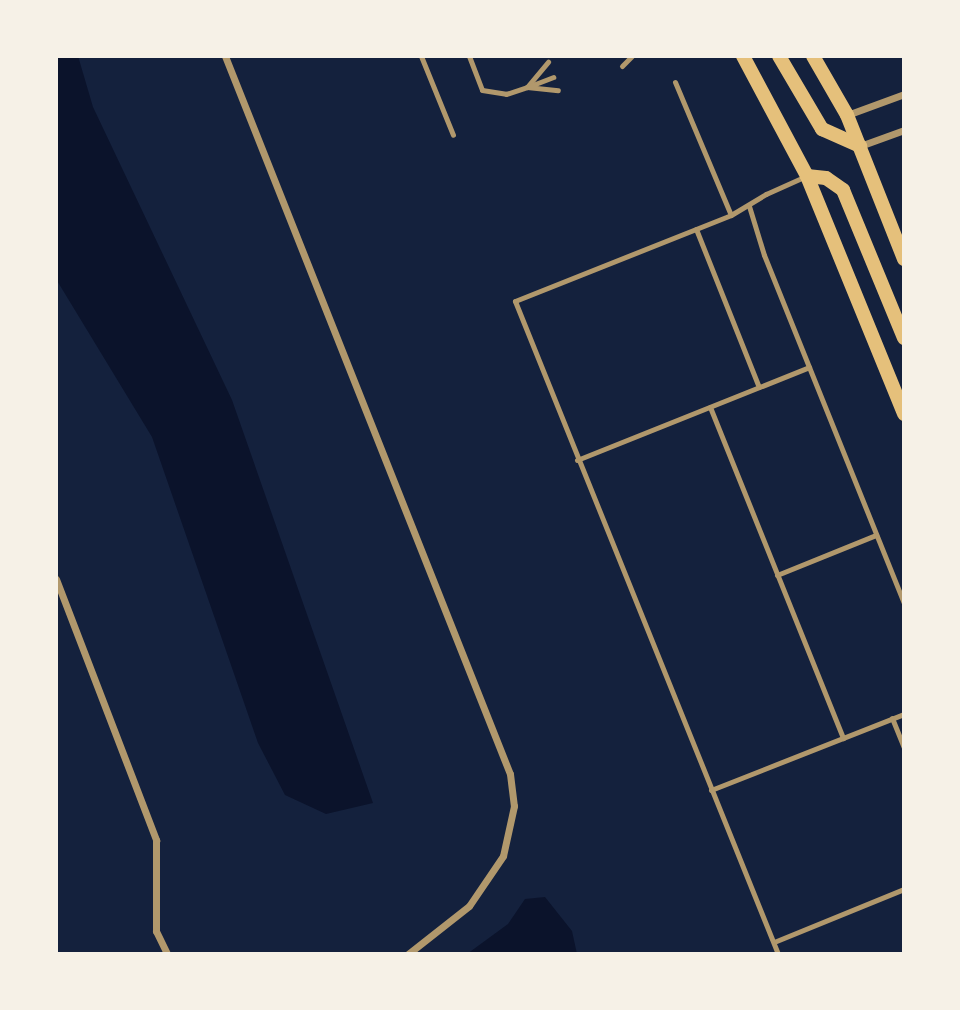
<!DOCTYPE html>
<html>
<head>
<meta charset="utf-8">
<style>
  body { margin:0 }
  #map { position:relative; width:960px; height:1010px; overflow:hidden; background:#14213d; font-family:Inter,sans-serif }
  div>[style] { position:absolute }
  .water>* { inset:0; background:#0b132b }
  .service>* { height:5px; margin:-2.5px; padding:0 2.5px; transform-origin:2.5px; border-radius:2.5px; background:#b1986c }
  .minor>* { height:7px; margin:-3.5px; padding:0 3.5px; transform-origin:3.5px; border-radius:3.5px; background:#b1986c }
  .secondary>* { height:14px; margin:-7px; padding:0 7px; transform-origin:7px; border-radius:7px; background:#e5c07b }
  span { translate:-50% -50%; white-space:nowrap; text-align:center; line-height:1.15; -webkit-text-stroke:5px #f6f1e7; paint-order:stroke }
  .frame { position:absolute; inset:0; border:58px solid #f6f1e7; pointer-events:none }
</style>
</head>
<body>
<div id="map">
  <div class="water">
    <i style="clip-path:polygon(56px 56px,78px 56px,93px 107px,232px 400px,373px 803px,326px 814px,285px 795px,258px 743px,152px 437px,56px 279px)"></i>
    <i style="clip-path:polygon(545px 897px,572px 931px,577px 954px,467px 954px,508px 924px,525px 899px)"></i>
  </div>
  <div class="service">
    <i style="left:421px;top:56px;width:85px;rotate:67.9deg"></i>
    <i style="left:469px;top:56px;width:36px;rotate:69deg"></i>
    <i style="left:482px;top:90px;width:24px;rotate:9deg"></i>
    <i style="left:506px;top:94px;width:22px;rotate:-18deg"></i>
    <i style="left:527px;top:87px;width:33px;rotate:-50deg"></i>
    <i style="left:622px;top:66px;width:14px;rotate:-45deg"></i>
    <i style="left:675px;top:82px;width:144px;rotate:67.2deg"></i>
    <i style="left:530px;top:86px;width:25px;rotate:-21deg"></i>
    <i style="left:527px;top:87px;width:31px;rotate:6deg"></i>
    <i style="left:749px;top:206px;width:51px;rotate:73deg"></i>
    <i style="left:764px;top:255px;width:376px;rotate:68.1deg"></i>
    <i style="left:696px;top:229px;width:170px;rotate:68.3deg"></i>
    <i style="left:710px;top:407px;width:357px;rotate:68.1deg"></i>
    <i style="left:577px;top:460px;width:250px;rotate:-21.8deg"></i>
    <i style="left:777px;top:575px;width:107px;rotate:-22deg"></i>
    <i style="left:892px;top:718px;width:31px;rotate:68deg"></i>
    <i style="left:711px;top:790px;width:207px;rotate:-21.5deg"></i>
    <i style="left:774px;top:942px;width:140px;rotate:-22.2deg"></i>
    <i style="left:778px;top:954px;width:704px;rotate:-111.94deg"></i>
    <i style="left:515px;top:301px;width:232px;rotate:-21.7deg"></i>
    <i style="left:731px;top:215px;width:41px;rotate:-31deg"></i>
    <i style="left:766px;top:194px;width:44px;rotate:-24.2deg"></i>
  </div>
  <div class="minor">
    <i style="left:225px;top:56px;width:772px;rotate:68.35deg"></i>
    <i style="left:510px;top:774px;width:32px;rotate:83deg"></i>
    <i style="left:514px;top:806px;width:51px;rotate:102.4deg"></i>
    <i style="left:503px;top:856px;width:60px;rotate:124.2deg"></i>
    <i style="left:469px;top:906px;width:78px;rotate:141.8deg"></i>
    <i style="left:847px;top:115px;width:61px;rotate:-20.2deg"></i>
    <i style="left:860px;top:146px;width:47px;rotate:-20deg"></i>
    <i style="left:56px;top:579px;width:280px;rotate:69deg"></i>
    <i style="left:156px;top:840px;width:91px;rotate:90deg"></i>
    <i style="left:156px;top:931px;width:25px;rotate:64deg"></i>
  </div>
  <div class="secondary">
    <i style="left:743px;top:56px;width:136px;rotate:61.9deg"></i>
    <i style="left:807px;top:176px;width:257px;rotate:67.8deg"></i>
    <i style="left:779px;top:56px;width:85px;rotate:59.5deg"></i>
    <i style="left:822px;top:129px;width:42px;rotate:24.1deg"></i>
    <i style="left:813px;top:56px;width:68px;rotate:60deg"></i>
    <i style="left:847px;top:115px;width:155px;rotate:68.4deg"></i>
    <i style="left:807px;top:176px;width:19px;rotate:6deg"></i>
    <i style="left:826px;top:178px;width:21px;rotate:35deg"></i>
    <i style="left:843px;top:190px;width:160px;rotate:67.6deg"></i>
  </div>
  <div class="frame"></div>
</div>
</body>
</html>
